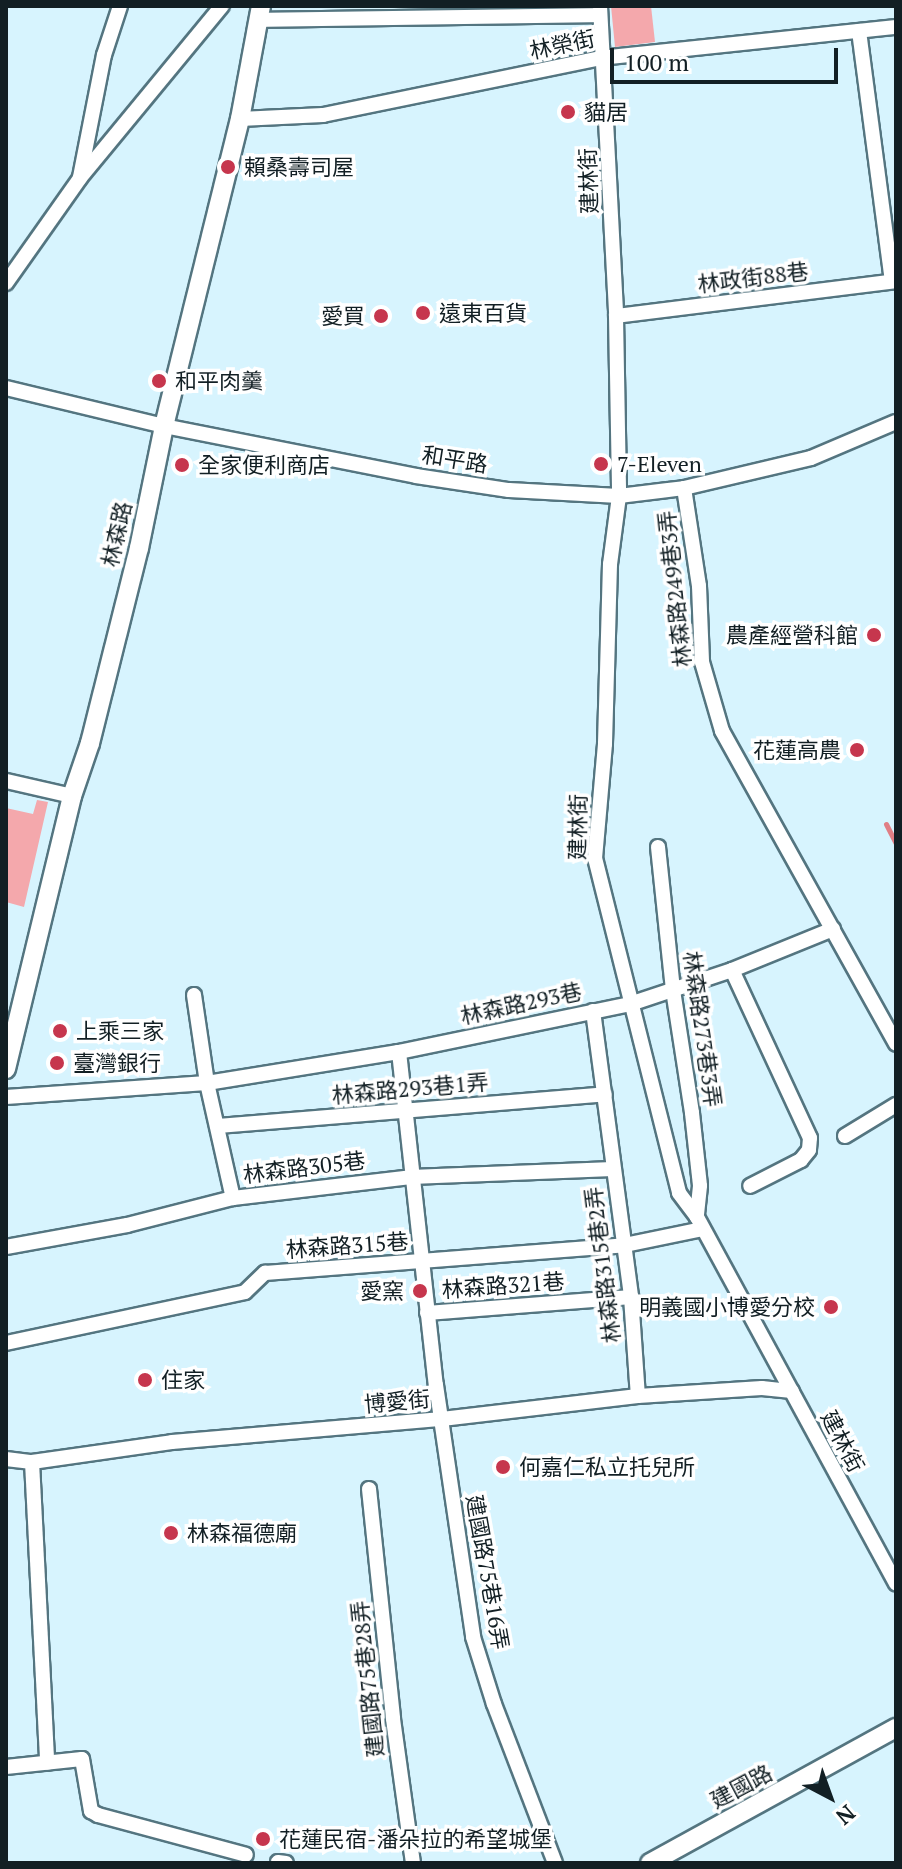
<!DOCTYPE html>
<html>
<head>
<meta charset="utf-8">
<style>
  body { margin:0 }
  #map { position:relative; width:902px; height:1869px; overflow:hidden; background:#d7f4fe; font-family:"PT Serif","Noto Sans TC",serif }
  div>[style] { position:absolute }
  .green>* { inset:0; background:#f4a8ac }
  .stream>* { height:5px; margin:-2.5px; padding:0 2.5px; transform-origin:2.5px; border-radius:2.5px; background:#e07e85 }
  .roads { filter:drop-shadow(2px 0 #547580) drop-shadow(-2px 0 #547580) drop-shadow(0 2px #547580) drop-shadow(0 -2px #547580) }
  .minor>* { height:14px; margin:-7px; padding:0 7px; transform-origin:7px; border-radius:7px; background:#fff }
  .tertiary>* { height:18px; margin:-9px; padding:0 9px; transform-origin:9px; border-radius:9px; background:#fff }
  .dots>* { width:22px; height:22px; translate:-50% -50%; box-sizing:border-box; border:4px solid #fff; border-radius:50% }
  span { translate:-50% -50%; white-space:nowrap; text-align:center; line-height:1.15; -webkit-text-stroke:7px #fff; paint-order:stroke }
  .street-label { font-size:22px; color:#121f24 }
  .poi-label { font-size:22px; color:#121f24 }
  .left { translate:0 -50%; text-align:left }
  .right { translate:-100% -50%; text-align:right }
  .frame { position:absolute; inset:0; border:8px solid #121f24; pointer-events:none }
  .north { position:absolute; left:790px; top:1757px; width:80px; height:80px; -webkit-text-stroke:6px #fff; paint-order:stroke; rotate:139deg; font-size:22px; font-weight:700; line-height:32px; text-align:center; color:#121f24 }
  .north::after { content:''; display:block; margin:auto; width:28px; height:36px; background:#121f24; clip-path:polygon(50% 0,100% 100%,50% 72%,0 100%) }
  .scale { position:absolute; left:610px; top:48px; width:228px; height:36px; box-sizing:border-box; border:4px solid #121f24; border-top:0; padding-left:10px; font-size:24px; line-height:28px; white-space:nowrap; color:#121f24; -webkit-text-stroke:6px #fff; paint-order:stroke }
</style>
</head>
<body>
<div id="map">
  <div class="green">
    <i style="clip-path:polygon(611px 6px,651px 6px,655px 42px,615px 47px)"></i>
    <i style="clip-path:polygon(37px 800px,48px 802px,24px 907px,6px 902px,6px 808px,33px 814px)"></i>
  </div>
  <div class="stream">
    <i style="left:886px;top:824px;width:22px;rotate:63deg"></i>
  </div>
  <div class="roads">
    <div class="minor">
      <i style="left:600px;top:6px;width:310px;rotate:87deg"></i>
      <i style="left:616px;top:316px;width:180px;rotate:89deg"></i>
      <i style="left:619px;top:496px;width:69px;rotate:97.5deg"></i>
      <i style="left:610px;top:564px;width:180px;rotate:91.6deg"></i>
      <i style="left:605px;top:744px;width:114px;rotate:95deg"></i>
      <i style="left:595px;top:858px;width:345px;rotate:75.9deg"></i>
      <i style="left:679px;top:1193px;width:30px;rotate:53deg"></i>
      <i style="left:697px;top:1217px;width:417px;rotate:61.5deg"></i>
      <i style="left:257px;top:20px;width:343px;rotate:-0.8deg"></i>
      <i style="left:859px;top:31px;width:252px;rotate:82.5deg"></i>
      <i style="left:240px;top:119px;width:83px;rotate:-2.8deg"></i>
      <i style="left:323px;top:115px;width:283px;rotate:-11.6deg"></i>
      <i style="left:600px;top:58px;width:298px;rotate:-6deg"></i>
      <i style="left:80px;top:177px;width:124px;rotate:-78.9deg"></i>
      <i style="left:104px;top:55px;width:52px;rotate:-71.9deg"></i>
      <i style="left:6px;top:283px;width:128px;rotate:-54.8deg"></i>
      <i style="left:80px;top:178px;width:223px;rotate:-50.5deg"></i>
      <i style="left:616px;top:316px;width:282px;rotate:-7.1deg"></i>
      <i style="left:6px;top:388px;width:163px;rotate:13.5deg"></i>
      <i style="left:164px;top:426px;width:257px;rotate:11.2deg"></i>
      <i style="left:416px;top:476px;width:94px;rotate:8.6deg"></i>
      <i style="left:509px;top:490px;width:110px;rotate:3.1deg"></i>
      <i style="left:619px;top:496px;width:65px;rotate:-7deg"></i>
      <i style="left:684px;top:488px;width:130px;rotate:-13.3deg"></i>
      <i style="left:811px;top:458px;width:92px;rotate:-23deg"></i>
      <i style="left:684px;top:488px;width:99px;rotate:81.3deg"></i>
      <i style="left:699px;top:586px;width:76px;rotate:87.7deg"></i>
      <i style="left:702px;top:662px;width:72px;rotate:73.8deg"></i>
      <i style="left:722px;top:731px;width:358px;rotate:60.9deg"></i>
      <i style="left:6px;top:781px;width:68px;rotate:12.8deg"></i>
      <i style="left:658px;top:847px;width:144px;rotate:84deg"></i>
      <i style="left:673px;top:990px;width:124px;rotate:81.2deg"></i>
      <i style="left:692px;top:1113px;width:73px;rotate:83.7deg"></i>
      <i style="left:700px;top:1186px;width:31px;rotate:96deg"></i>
      <i style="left:732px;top:970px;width:185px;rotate:65.1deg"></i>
      <i style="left:810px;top:1138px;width:12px;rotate:95deg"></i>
      <i style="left:809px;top:1150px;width:13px;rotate:129deg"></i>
      <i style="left:801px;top:1160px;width:57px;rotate:153deg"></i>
      <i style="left:194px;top:995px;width:89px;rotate:81.6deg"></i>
      <i style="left:207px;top:1083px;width:118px;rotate:77.3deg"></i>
      <i style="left:593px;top:1011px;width:289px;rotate:82.4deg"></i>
      <i style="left:631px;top:1297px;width:99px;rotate:86deg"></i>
      <i style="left:399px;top:1052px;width:335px;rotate:83.7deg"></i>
      <i style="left:436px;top:1385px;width:255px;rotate:81.6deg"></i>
      <i style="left:473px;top:1637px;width:70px;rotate:72.6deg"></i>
      <i style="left:494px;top:1704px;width:170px;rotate:69deg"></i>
      <i style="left:6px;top:1097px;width:201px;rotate:-4deg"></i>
      <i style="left:207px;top:1083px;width:194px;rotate:-9.2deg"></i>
      <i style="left:399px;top:1052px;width:236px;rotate:-11.7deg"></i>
      <i style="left:630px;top:1004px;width:108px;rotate:-18.4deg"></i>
      <i style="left:732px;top:970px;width:109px;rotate:-22.1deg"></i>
      <i style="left:219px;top:1126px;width:387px;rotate:-4.7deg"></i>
      <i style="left:845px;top:1136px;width:60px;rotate:-31.3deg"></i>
      <i style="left:6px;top:1247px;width:123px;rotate:-10.3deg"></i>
      <i style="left:127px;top:1225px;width:109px;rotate:-14.3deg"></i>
      <i style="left:233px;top:1198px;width:179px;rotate:-6.7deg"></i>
      <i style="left:411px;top:1177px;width:202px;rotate:-2.3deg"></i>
      <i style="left:427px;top:1313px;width:205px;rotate:-4.5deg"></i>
      <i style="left:6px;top:1343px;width:244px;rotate:-12deg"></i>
      <i style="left:245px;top:1292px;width:28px;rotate:-44deg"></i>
      <i style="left:265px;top:1273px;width:361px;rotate:-4.4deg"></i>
      <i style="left:625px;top:1245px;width:79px;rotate:-11.7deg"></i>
      <i style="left:6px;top:1459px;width:26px;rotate:7deg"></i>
      <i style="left:32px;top:1462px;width:141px;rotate:-8.1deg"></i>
      <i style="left:172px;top:1442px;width:271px;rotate:-4.9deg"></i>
      <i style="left:442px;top:1419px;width:197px;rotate:-6.7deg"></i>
      <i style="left:638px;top:1396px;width:124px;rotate:-3.7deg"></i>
      <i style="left:762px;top:1388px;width:30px;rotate:6deg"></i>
      <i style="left:32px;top:1462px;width:301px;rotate:87.1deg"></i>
      <i style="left:369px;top:1489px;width:231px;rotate:84deg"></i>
      <i style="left:393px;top:1719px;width:145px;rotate:82.1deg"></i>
      <i style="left:6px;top:1767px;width:76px;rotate:-6deg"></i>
      <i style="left:82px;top:1759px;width:53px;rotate:80.2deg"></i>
      <i style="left:91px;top:1811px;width:8px;rotate:30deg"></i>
      <i style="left:98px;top:1815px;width:153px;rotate:15.1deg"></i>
      <i style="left:278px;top:1862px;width:8px;rotate:7deg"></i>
    </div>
    <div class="tertiary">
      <i style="left:6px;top:1069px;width:281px;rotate:-76.4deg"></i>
      <i style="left:72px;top:796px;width:56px;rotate:-71.2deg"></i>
      <i style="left:90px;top:743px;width:201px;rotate:-75.9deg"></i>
      <i style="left:139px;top:548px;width:125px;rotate:-78.4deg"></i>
      <i style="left:164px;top:426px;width:316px;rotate:-76.1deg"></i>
      <i style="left:240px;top:119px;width:115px;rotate:-79.5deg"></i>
      <i style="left:650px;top:1863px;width:281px;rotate:-28.8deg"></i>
    </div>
  </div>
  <div class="dots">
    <i style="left:568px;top:112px;background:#c6364d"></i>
    <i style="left:228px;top:167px;background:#c6364d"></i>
    <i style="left:423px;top:313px;background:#c6364d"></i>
    <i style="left:381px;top:316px;background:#c6364d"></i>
    <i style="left:159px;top:381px;background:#c6364d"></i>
    <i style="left:601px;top:464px;background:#c6364d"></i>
    <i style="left:182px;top:465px;background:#c6364d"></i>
    <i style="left:874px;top:635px;background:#c6364d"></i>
    <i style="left:857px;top:750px;background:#c6364d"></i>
    <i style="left:60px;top:1031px;background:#c6364d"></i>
    <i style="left:57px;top:1063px;background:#c6364d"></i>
    <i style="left:420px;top:1291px;background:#c6364d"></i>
    <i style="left:831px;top:1307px;background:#c6364d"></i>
    <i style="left:145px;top:1380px;background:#c6364d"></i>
    <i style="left:503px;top:1467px;background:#c6364d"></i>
    <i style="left:171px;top:1533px;background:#c6364d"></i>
    <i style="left:263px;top:1839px;background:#c6364d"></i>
  </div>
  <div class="street-label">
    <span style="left:562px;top:44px;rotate:-12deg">林榮街</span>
    <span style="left:588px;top:181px;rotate:-92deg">建林街</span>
    <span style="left:753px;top:277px;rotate:-7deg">林政街88巷</span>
    <span style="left:455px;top:459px;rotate:9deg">和平路</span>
    <span style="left:116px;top:534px;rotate:-77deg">林森路</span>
    <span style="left:674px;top:589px;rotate:-96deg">林森路249巷3弄</span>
    <span style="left:577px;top:827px;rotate:-89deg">建林街</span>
    <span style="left:521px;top:1003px;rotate:-12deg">林森路293巷</span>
    <span style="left:703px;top:1029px;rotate:82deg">林森路273巷3弄</span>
    <span style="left:410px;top:1088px;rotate:-5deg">林森路293巷1弄</span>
    <span style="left:304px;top:1167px;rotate:-7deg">林森路305巷</span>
    <span style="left:347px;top:1245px;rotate:-4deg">林森路315巷</span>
    <span style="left:602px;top:1265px;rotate:-97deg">林森路315巷2弄</span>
    <span style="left:503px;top:1285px;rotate:-4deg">林森路321巷</span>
    <span style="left:397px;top:1401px;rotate:-5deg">博愛街</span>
    <span style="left:843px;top:1441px;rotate:62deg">建林街</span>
    <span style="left:488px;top:1572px;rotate:80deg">建國路75巷16弄</span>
    <span style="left:367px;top:1679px;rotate:-96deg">建國路75巷28弄</span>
    <span style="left:741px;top:1786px;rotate:-28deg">建國路</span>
  </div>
  <div class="poi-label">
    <span class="left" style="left:584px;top:112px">貓居</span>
    <span class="left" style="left:244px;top:167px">賴桑壽司屋</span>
    <span class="left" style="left:439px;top:313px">遠東百貨</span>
    <span class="right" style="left:365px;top:316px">愛買</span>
    <span class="left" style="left:175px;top:381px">和平肉羹</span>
    <span class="left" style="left:617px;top:464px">7-Eleven</span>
    <span class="left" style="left:198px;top:465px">全家便利商店</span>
    <span class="right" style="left:858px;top:635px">農產經營科館</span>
    <span class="right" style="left:841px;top:750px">花蓮高農</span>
    <span class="left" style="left:76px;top:1031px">上乘三家</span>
    <span class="left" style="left:73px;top:1063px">臺灣銀行</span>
    <span class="right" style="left:404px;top:1291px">愛窯</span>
    <span class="right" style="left:815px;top:1307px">明義國小博愛分校</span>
    <span class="left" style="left:161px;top:1380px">住家</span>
    <span class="left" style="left:519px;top:1467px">何嘉仁私立托兒所</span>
    <span class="left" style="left:187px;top:1533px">林森福德廟</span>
    <span class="left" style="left:279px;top:1839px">花蓮民宿-潘朵拉的希望城堡</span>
  </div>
  <div class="frame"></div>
  <div class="north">N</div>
  <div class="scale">100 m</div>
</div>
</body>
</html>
